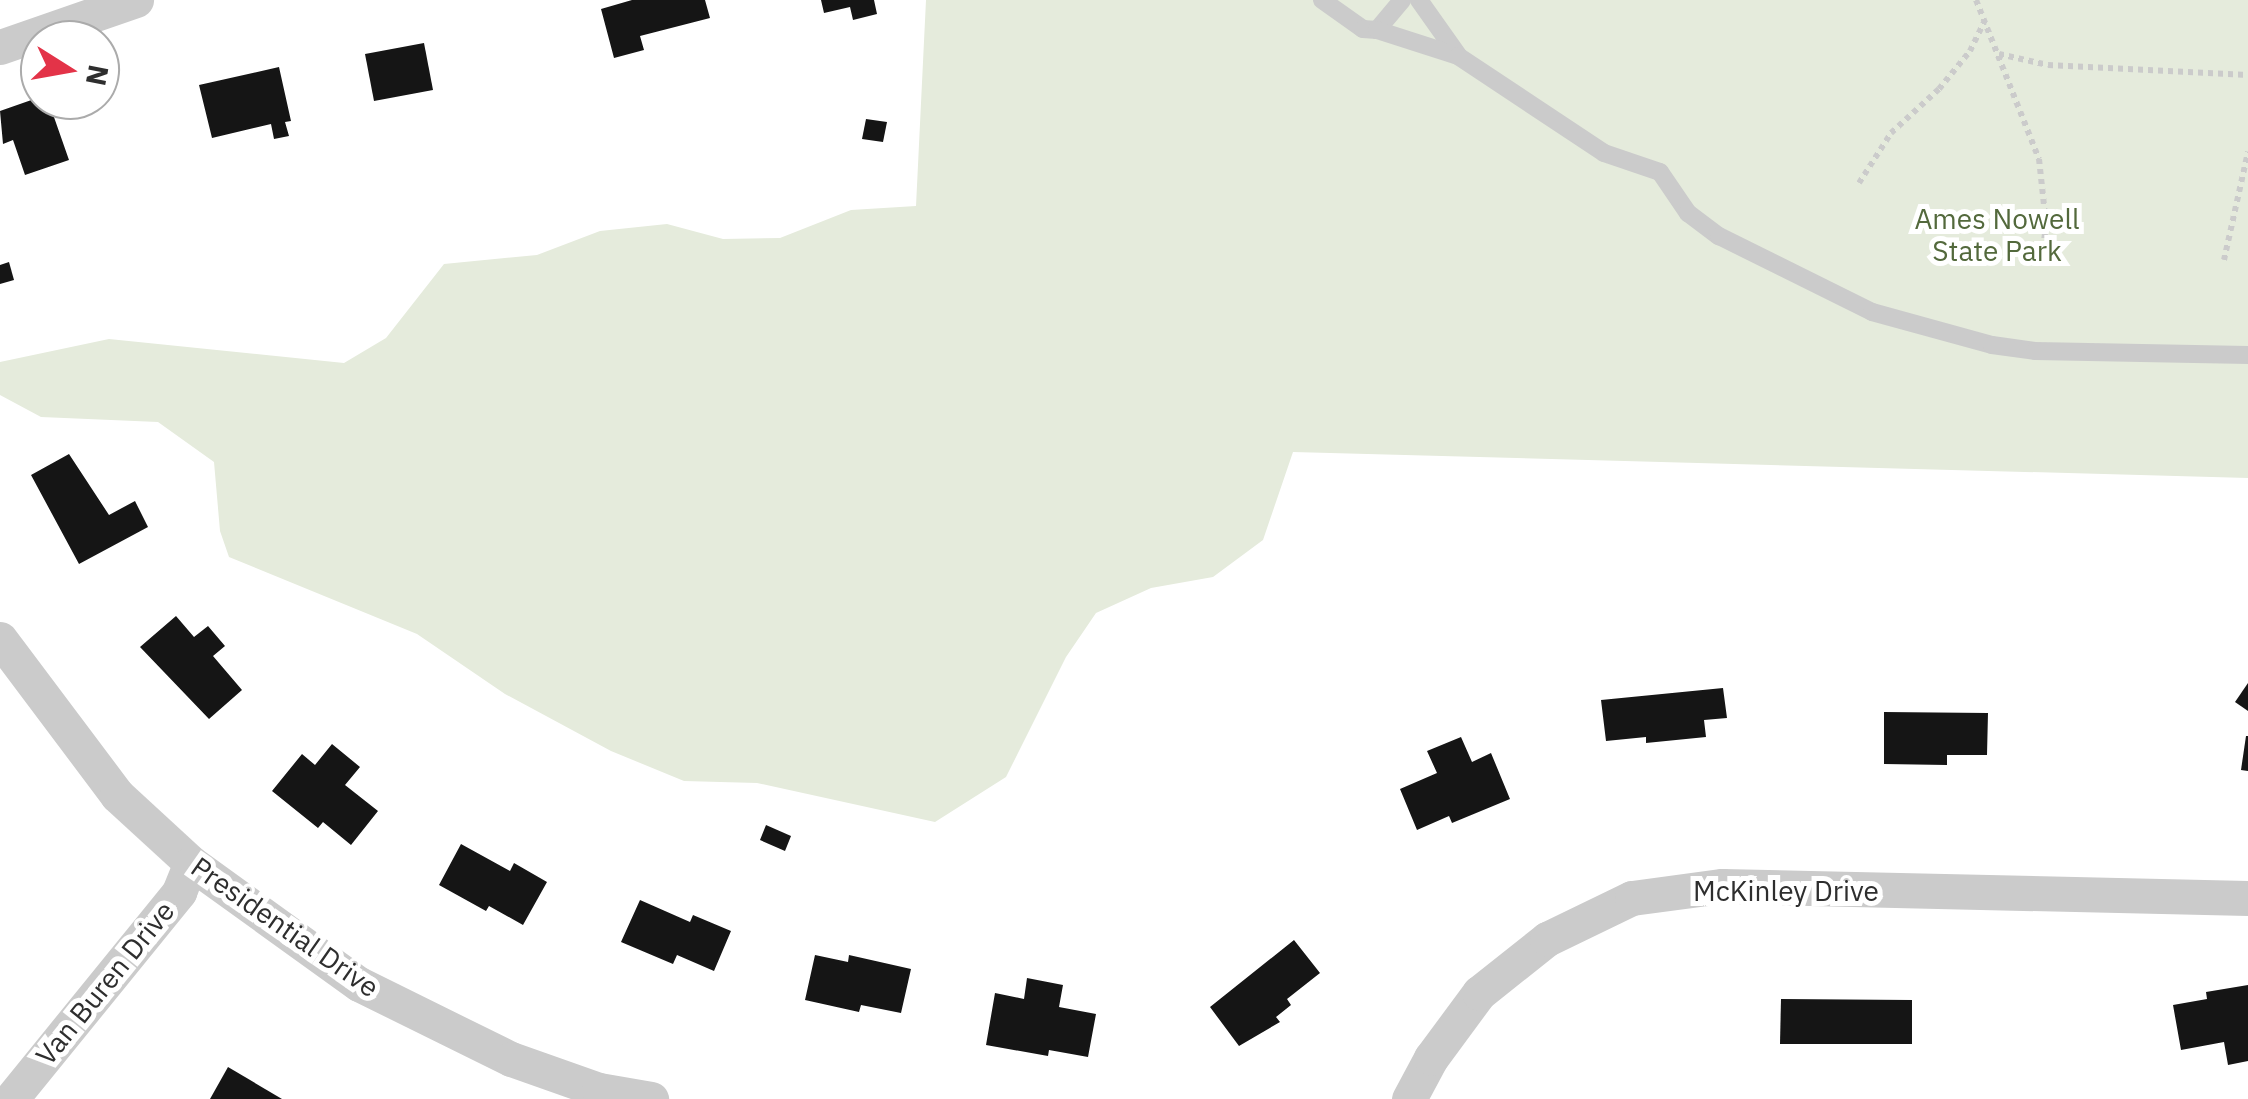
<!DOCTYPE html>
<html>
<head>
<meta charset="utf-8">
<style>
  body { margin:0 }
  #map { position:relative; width:2248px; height:1099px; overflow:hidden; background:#fff; font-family:"IBM Plex Sans",sans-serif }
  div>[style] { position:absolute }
  .green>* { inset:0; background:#e5ebdc }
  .building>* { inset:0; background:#151515 }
  .path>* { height:6px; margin-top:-3px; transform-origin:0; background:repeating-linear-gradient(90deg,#cbcbcb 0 5px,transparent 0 10px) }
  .lane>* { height:18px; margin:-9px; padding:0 9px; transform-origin:9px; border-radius:9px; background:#cbcbcb }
  .street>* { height:35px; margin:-17.5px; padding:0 17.5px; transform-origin:17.5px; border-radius:17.5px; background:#cbcbcb }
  span { translate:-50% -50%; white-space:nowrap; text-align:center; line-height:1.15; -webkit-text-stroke:10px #fff; paint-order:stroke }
  .park-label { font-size:28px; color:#53693c }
  .street-label { font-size:28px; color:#2e2e2e }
  .north { position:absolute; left:20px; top:20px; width:100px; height:100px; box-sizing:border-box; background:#fff; border:2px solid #ababab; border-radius:50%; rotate:101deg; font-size:28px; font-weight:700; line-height:40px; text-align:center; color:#2e2e2e }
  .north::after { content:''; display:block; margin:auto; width:35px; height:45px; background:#e33348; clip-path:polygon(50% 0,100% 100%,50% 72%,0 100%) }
</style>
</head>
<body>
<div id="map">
  <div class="green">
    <i style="clip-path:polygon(926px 0,2248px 0,2248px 478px,1293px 452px,1263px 540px,1213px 577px,1151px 588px,1096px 613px,1066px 657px,1006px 777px,935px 822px,757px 783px,684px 781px,611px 751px,505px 694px,417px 634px,229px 557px,220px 531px,214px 462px,158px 422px,41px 417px,0 395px,0 362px,109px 339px,344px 363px,386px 338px,444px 264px,537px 255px,600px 231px,667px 224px,723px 239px,780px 238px,851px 210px,916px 206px)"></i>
  </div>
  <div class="building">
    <i style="clip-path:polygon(632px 0,705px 0,710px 18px,640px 36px,644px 50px,614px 58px,601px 9px)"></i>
    <i style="clip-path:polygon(821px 0,874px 0,877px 14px,853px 20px,850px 7px,824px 13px)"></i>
    <i style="clip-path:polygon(424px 43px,433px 90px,374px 101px,365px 54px)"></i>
    <i style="clip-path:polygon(279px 67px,291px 121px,285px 122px,289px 136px,274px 139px,271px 124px,212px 138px,199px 85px)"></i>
    <i style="clip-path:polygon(40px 97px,48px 100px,69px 160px,25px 175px,13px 140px,3px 144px,0 111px)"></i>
    <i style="clip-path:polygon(866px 119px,887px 122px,883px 142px,862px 139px)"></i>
    <i style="clip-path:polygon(9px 262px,14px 280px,0 284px,0 265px)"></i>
    <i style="clip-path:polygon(69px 454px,109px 515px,135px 501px,148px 527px,79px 564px,31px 475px)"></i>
    <i style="clip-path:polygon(176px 616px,194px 637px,208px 626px,225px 646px,213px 656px,242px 690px,209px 719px,140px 647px)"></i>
    <i style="clip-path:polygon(2248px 683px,2248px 711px,2235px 702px)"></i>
    <i style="clip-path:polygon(1723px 688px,1727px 718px,1704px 720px,1706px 737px,1646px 743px,1646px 737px,1606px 741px,1601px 700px)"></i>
    <i style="clip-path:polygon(1884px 712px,1988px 713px,1987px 755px,1947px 755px,1947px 765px,1884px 764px)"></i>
    <i style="clip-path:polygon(2246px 736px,2248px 736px,2248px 771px,2241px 770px)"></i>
    <i style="clip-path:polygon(1461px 737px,1472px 762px,1491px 753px,1510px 799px,1452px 823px,1449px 816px,1417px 830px,1400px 789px,1437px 773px,1427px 751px)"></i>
    <i style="clip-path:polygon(332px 744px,360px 767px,345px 785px,378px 811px,351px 845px,323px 822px,318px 828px,272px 791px,302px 754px,315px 765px)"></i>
    <i style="clip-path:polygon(766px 825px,791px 836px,785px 851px,760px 840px)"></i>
    <i style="clip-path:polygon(461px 844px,510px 871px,514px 863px,547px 882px,523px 925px,489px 906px,486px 911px,439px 885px)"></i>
    <i style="clip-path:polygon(640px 900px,690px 922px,693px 915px,731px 931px,714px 971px,677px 955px,673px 964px,621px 942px)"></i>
    <i style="clip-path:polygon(1294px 940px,1320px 973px,1287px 999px,1291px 1005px,1276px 1017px,1280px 1022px,1239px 1046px,1210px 1007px)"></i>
    <i style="clip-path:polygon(815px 955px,848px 962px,849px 955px,911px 969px,901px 1013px,861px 1005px,859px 1012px,805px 1000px)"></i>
    <i style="clip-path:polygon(1027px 978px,1063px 985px,1059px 1007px,1096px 1014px,1088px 1057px,1049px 1050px,1048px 1056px,986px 1045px,995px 993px,1024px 999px)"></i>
    <i style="clip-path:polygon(2248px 985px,2248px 1061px,2228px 1065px,2224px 1042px,2181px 1050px,2173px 1005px,2207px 999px,2206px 992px)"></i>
    <i style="clip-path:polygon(1781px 999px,1912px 1000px,1912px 1044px,1780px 1044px)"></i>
    <i style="clip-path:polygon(228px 1067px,282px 1099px,210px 1099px)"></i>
  </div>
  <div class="path">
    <i style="left:1976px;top:0;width:171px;rotate:68.4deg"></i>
    <i style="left:2039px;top:159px;width:64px;rotate:83.8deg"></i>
    <i style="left:2046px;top:223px;width:28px;rotate:96deg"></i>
    <i style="left:1999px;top:54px;width:50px;rotate:12.7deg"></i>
    <i style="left:2048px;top:65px;width:200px;rotate:2.9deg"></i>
    <i style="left:1859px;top:183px;width:59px;rotate:-57.4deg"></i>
    <i style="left:1891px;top:133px;width:65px;rotate:-42.5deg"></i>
    <i style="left:1939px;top:89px;width:49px;rotate:-50.8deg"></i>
    <i style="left:1970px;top:51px;width:32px;rotate:-64deg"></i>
    <i style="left:2224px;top:260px;width:111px;rotate:-77.5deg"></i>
  </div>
  <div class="lane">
    <i style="left:1322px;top:0;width:50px;rotate:35.3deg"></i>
    <i style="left:1363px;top:29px;width:14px;rotate:4deg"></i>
    <i style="left:1377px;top:30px;width:39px;rotate:-50deg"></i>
    <i style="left:1419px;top:0;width:67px;rotate:54.7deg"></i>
    <i style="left:1377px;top:30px;width:85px;rotate:17.8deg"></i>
    <i style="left:1458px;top:56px;width:175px;rotate:33.6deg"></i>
    <i style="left:1604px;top:153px;width:59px;rotate:18.7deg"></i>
    <i style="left:1660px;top:172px;width:50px;rotate:55.7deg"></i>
    <i style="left:1688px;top:213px;width:39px;rotate:37deg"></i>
    <i style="left:1719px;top:236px;width:171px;rotate:26.4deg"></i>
    <i style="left:1872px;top:312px;width:124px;rotate:15.4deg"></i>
    <i style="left:1992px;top:345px;width:43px;rotate:7.9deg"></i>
    <i style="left:2035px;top:351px;width:213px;rotate:1.1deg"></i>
  </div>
  <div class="street">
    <i style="left:0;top:47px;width:144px;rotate:-19.1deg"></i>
    <i style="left:0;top:639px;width:195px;rotate:53.1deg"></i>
    <i style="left:117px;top:795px;width:100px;rotate:42.6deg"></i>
    <i style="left:191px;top:863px;width:207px;rotate:35.8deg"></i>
    <i style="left:359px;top:984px;width:169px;rotate:26.3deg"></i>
    <i style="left:511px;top:1059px;width:93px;rotate:19.4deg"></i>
    <i style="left:599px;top:1090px;width:53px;rotate:9.8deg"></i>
    <i style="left:11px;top:1099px;width:267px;rotate:-50.9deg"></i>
    <i style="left:179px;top:892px;width:31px;rotate:-68deg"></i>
    <i style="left:1409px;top:1099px;width:47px;rotate:-61.8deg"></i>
    <i style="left:1431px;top:1058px;width:81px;rotate:-53.6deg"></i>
    <i style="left:1479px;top:993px;width:87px;rotate:-38.5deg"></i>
    <i style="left:1547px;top:939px;width:94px;rotate:-25.8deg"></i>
    <i style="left:1632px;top:898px;width:91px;rotate:-7.6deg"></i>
    <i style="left:1722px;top:886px;width:526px;rotate:1.31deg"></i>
  </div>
  <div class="park-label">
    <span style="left:1997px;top:235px">Ames Nowell<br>State Park</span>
  </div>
  <div class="street-label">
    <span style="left:1786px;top:891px">McKinley Drive</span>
    <span style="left:285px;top:927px;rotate:35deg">Presidential Drive</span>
    <span style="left:105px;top:983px;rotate:-51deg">Van Buren Drive</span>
  </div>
  <div class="north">N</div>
</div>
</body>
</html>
